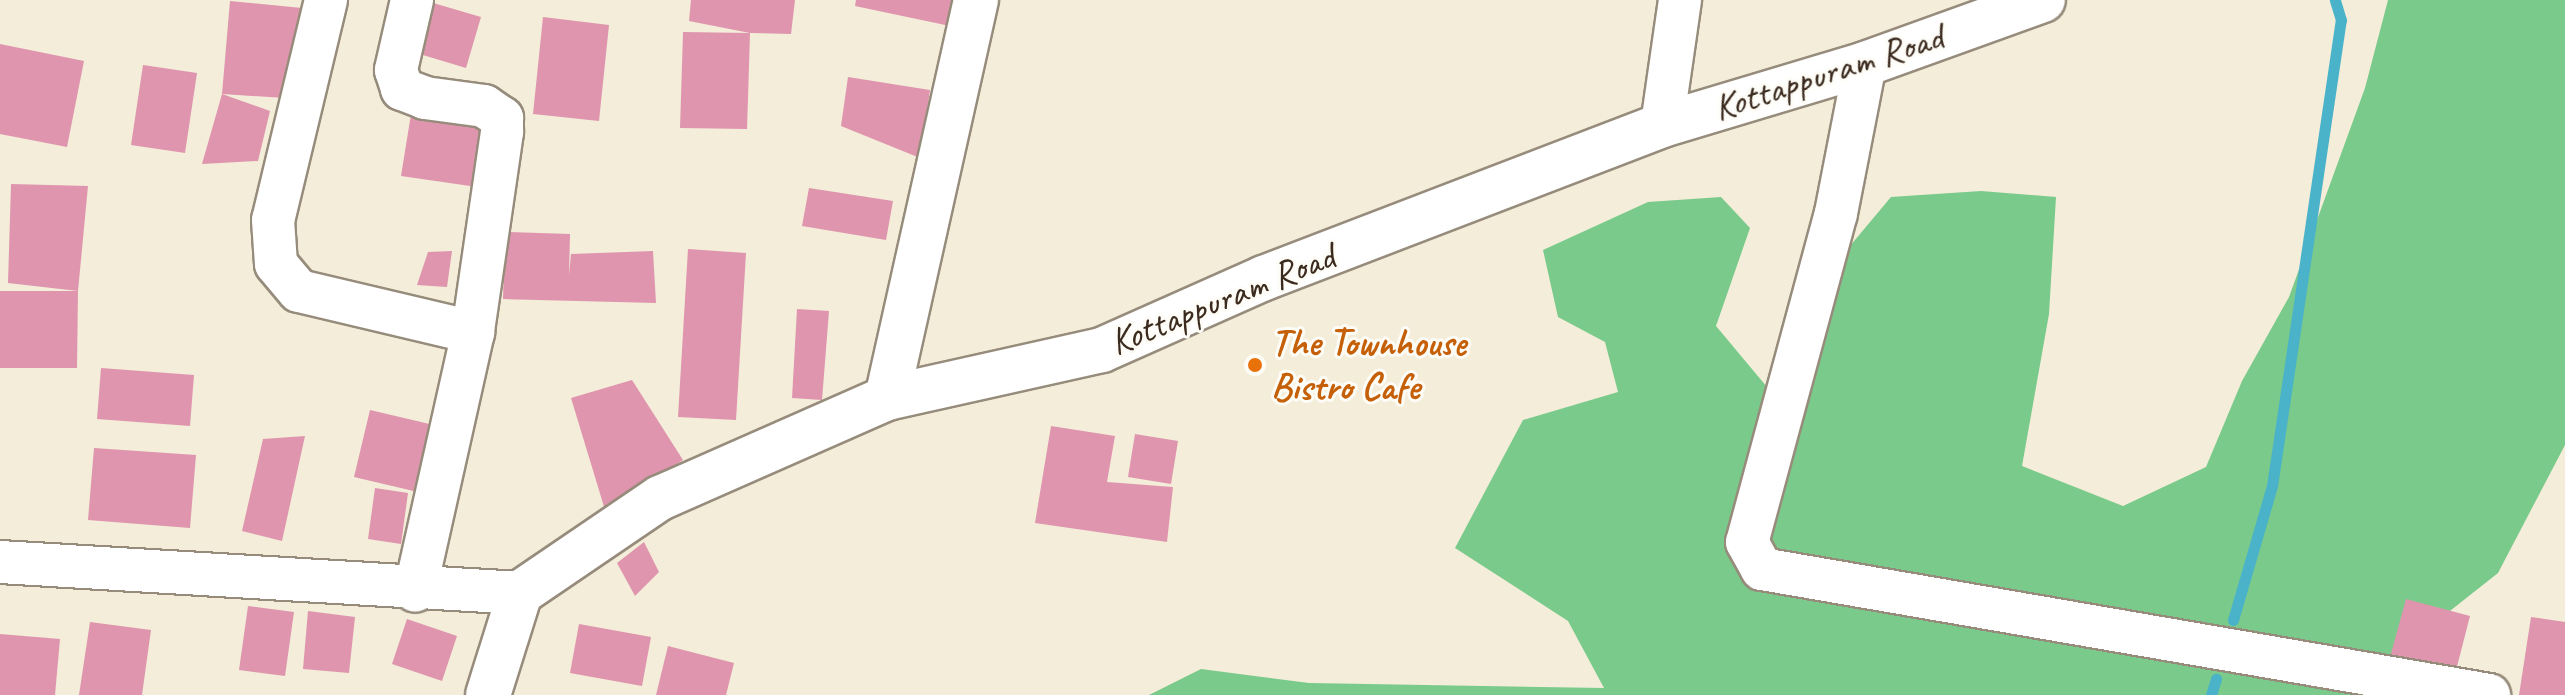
<!DOCTYPE html>
<html>
<head>
<meta charset="utf-8">
<style>
  body { margin:0 }
  #map { position:relative; width:2565px; height:695px; overflow:hidden; background:#f3edd9; font-family:Caveat,sans-serif }
  div>[style] { position:absolute }
  .green>* { inset:0; background:#7aca8b }
  .stream>* { height:11px; margin:-5.5px; padding:0 5.5px; transform-origin:5.5px; border-radius:5.5px; background:#4ab2c9 }
  .building>* { inset:0; background:#df95ae }
  .roads { filter:drop-shadow(2px 0 #978c7c) drop-shadow(-2px 0 #978c7c) drop-shadow(0 2px #978c7c) drop-shadow(0 -2px #978c7c) }
  .minor>* { height:42px; margin:-21px; padding:0 21px; transform-origin:21px; border-radius:21px; background:#fff }
  .tertiary>* { height:44px; margin:-22px; padding:0 22px; transform-origin:22px; border-radius:22px; background:#fff }
  .dots>* { width:22px; height:22px; translate:-50% -50%; box-sizing:border-box; border:4px solid #fdfcf7; border-radius:50% }
  span { translate:-50% -50%; white-space:nowrap; text-align:center; line-height:1.15; -webkit-text-stroke:6px #fdfcf7; paint-order:stroke }
  .street-label { font-size:38px; color:#3b2a1e }
  .food-label { font-size:38px; color:#c56008; font-weight:700 }
  .left { translate:0 -50%; text-align:left }
</style>
</head>
<body>
<div id="map">
  <div class="green">
    <i style="clip-path:polygon(2388px 0,2565px 0,2565px 445px,2498px 573px,2441px 618px,2453px 695px,1149px 695px,1201px 669px,1309px 683px,1604px 688px,1568px 621px,1455px 548px,1523px 420px,1618px 392px,1605px 342px,1558px 317px,1543px 250px,1648px 202px,1721px 197px,1750px 228px,1716px 326px,1767px 387px,1834px 265px,1891px 197px,1981px 191px,2056px 197px,2049px 314px,2022px 466px,2123px 506px,2206px 467px,2242px 381px,2289px 297px,2365px 88px)"></i>
  </div>
  <div class="stream">
    <i style="left:2233px;top:620px;width:140px;rotate:-73.8deg"></i>
    <i style="left:2272px;top:486px;width:471px;rotate:-81.6deg"></i>
    <i style="left:2341px;top:20px;width:21px;rotate:-107deg"></i>
    <i style="left:2211px;top:695px;width:17px;rotate:-73deg"></i>
  </div>
  <div class="building">
    <i style="clip-path:polygon(423px 0,481px 17px,466px 68px,403px 49px)"></i>
    <i style="clip-path:polygon(691px 0,795px 0,791px 34px,750px 33px,689px 21px)"></i>
    <i style="clip-path:polygon(856px 0,956px 0,950px 26px,855px 6px)"></i>
    <i style="clip-path:polygon(230px 1px,312px 9px,285px 98px,222px 94px)"></i>
    <i style="clip-path:polygon(543px 17px,609px 25px,599px 121px,533px 114px)"></i>
    <i style="clip-path:polygon(683px 32px,750px 33px,747px 129px,680px 128px)"></i>
    <i style="clip-path:polygon(0 44px,84px 61px,67px 147px,0 134px)"></i>
    <i style="clip-path:polygon(143px 65px,197px 73px,185px 153px,131px 145px)"></i>
    <i style="clip-path:polygon(848px 77px,930px 90px,920px 158px,841px 126px)"></i>
    <i style="clip-path:polygon(222px 94px,270px 111px,258px 161px,202px 164px)"></i>
    <i style="clip-path:polygon(412px 108px,494px 120px,484px 188px,401px 176px)"></i>
    <i style="clip-path:polygon(11px 184px,88px 186px,78px 291px,8px 283px)"></i>
    <i style="clip-path:polygon(809px 188px,893px 201px,886px 240px,802px 226px)"></i>
    <i style="clip-path:polygon(505px 232px,570px 234px,569px 276px,571px 254px,653px 251px,656px 303px,503px 299px)"></i>
    <i style="clip-path:polygon(688px 249px,746px 253px,736px 420px,678px 417px)"></i>
    <i style="clip-path:polygon(452px 251px,447px 287px,417px 285px,428px 252px)"></i>
    <i style="clip-path:polygon(0 291px,78px 291px,77px 368px,0 368px)"></i>
    <i style="clip-path:polygon(797px 309px,829px 311px,822px 400px,792px 398px)"></i>
    <i style="clip-path:polygon(101px 368px,194px 375px,190px 426px,97px 419px)"></i>
    <i style="clip-path:polygon(632px 380px,683px 460px,605px 510px,571px 398px)"></i>
    <i style="clip-path:polygon(370px 410px,438px 426px,422px 493px,354px 477px)"></i>
    <i style="clip-path:polygon(1051px 426px,1115px 436px,1107px 482px,1173px 487px,1167px 542px,1035px 523px)"></i>
    <i style="clip-path:polygon(1135px 434px,1178px 441px,1171px 484px,1128px 477px)"></i>
    <i style="clip-path:polygon(305px 436px,282px 541px,242px 531px,263px 439px)"></i>
    <i style="clip-path:polygon(94px 448px,196px 455px,190px 528px,88px 520px)"></i>
    <i style="clip-path:polygon(375px 488px,408px 493px,401px 544px,368px 539px)"></i>
    <i style="clip-path:polygon(644px 542px,659px 572px,635px 596px,617px 563px)"></i>
    <i style="clip-path:polygon(2406px 599px,2470px 616px,2452px 686px,2387px 668px)"></i>
    <i style="clip-path:polygon(248px 606px,294px 612px,285px 676px,239px 670px)"></i>
    <i style="clip-path:polygon(308px 611px,355px 617px,349px 673px,303px 669px)"></i>
    <i style="clip-path:polygon(2531px 617px,2565px 622px,2565px 695px,2519px 695px)"></i>
    <i style="clip-path:polygon(407px 619px,457px 636px,442px 681px,392px 664px)"></i>
    <i style="clip-path:polygon(90px 622px,151px 630px,142px 695px,79px 695px)"></i>
    <i style="clip-path:polygon(579px 624px,651px 637px,642px 686px,570px 673px)"></i>
    <i style="clip-path:polygon(0 634px,60px 639px,55px 695px,0 695px)"></i>
    <i style="clip-path:polygon(668px 646px,734px 663px,726px 695px,656px 695px)"></i>
  </div>
  <div class="roads">
    <div class="minor">
      <i style="left:326px;top:0;width:226px;rotate:103.5deg"></i>
      <i style="left:273px;top:220px;width:44px;rotate:86.1deg"></i>
      <i style="left:276px;top:264px;width:35px;rotate:50deg"></i>
      <i style="left:299px;top:291px;width:179px;rotate:13.3deg"></i>
      <i style="left:412px;top:0;width:72px;rotate:102.9deg"></i>
      <i style="left:396px;top:70px;width:20px;rotate:72deg"></i>
      <i style="left:402px;top:89px;width:25px;rotate:21deg"></i>
      <i style="left:425px;top:98px;width:60px;rotate:7.7deg"></i>
      <i style="left:484px;top:106px;width:22px;rotate:34deg"></i>
      <i style="left:502px;top:118px;width:14px;rotate:90deg"></i>
      <i style="left:502px;top:132px;width:202px;rotate:98.3deg"></i>
      <i style="left:473px;top:332px;width:265px;rotate:102.6deg"></i>
      <i style="left:1865px;top:64px;width:152px;rotate:101deg"></i>
      <i style="left:1836px;top:213px;width:341px;rotate:105.1deg"></i>
      <i style="left:1747px;top:542px;width:31px;rotate:61deg"></i>
      <i style="left:1762px;top:569px;width:738px;rotate:9.83deg"></i>
      <i style="left:1662px;top:125px;width:126px;rotate:-81.8deg"></i>
      <i style="left:0;top:562px;width:521px;rotate:3.41deg"></i>
    </div>
    <div class="tertiary">
      <i style="left:887px;top:398px;width:408px;rotate:-77.4deg"></i>
      <i style="left:488px;top:695px;width:107px;rotate:-72.6deg"></i>
      <i style="left:520px;top:593px;width:169px;rotate:-34.2deg"></i>
      <i style="left:660px;top:498px;width:248px;rotate:-23.8deg"></i>
      <i style="left:887px;top:398px;width:220px;rotate:-12.6deg"></i>
      <i style="left:1102px;top:350px;width:177px;rotate:-24deg"></i>
      <i style="left:1264px;top:278px;width:426px;rotate:-21deg"></i>
      <i style="left:1662px;top:125px;width:212px;rotate:-16.7deg"></i>
      <i style="left:1865px;top:64px;width:189px;rotate:-19.8deg"></i>
    </div>
  </div>
  <div class="dots">
    <i style="left:1255px;top:365px;background:#e8710a"></i>
  </div>
  <div class="street-label">
    <span style="left:1828px;top:72px;rotate:-18deg">Kottappuram Road</span>
    <span style="left:1222px;top:299px;rotate:-22deg">Kottappuram Road</span>
  </div>
  <div class="food-label">
    <span class="left" style="left:1271px;top:365px">The Townhouse<br>Bistro Cafe</span>
  </div>
</div>
</body>
</html>
